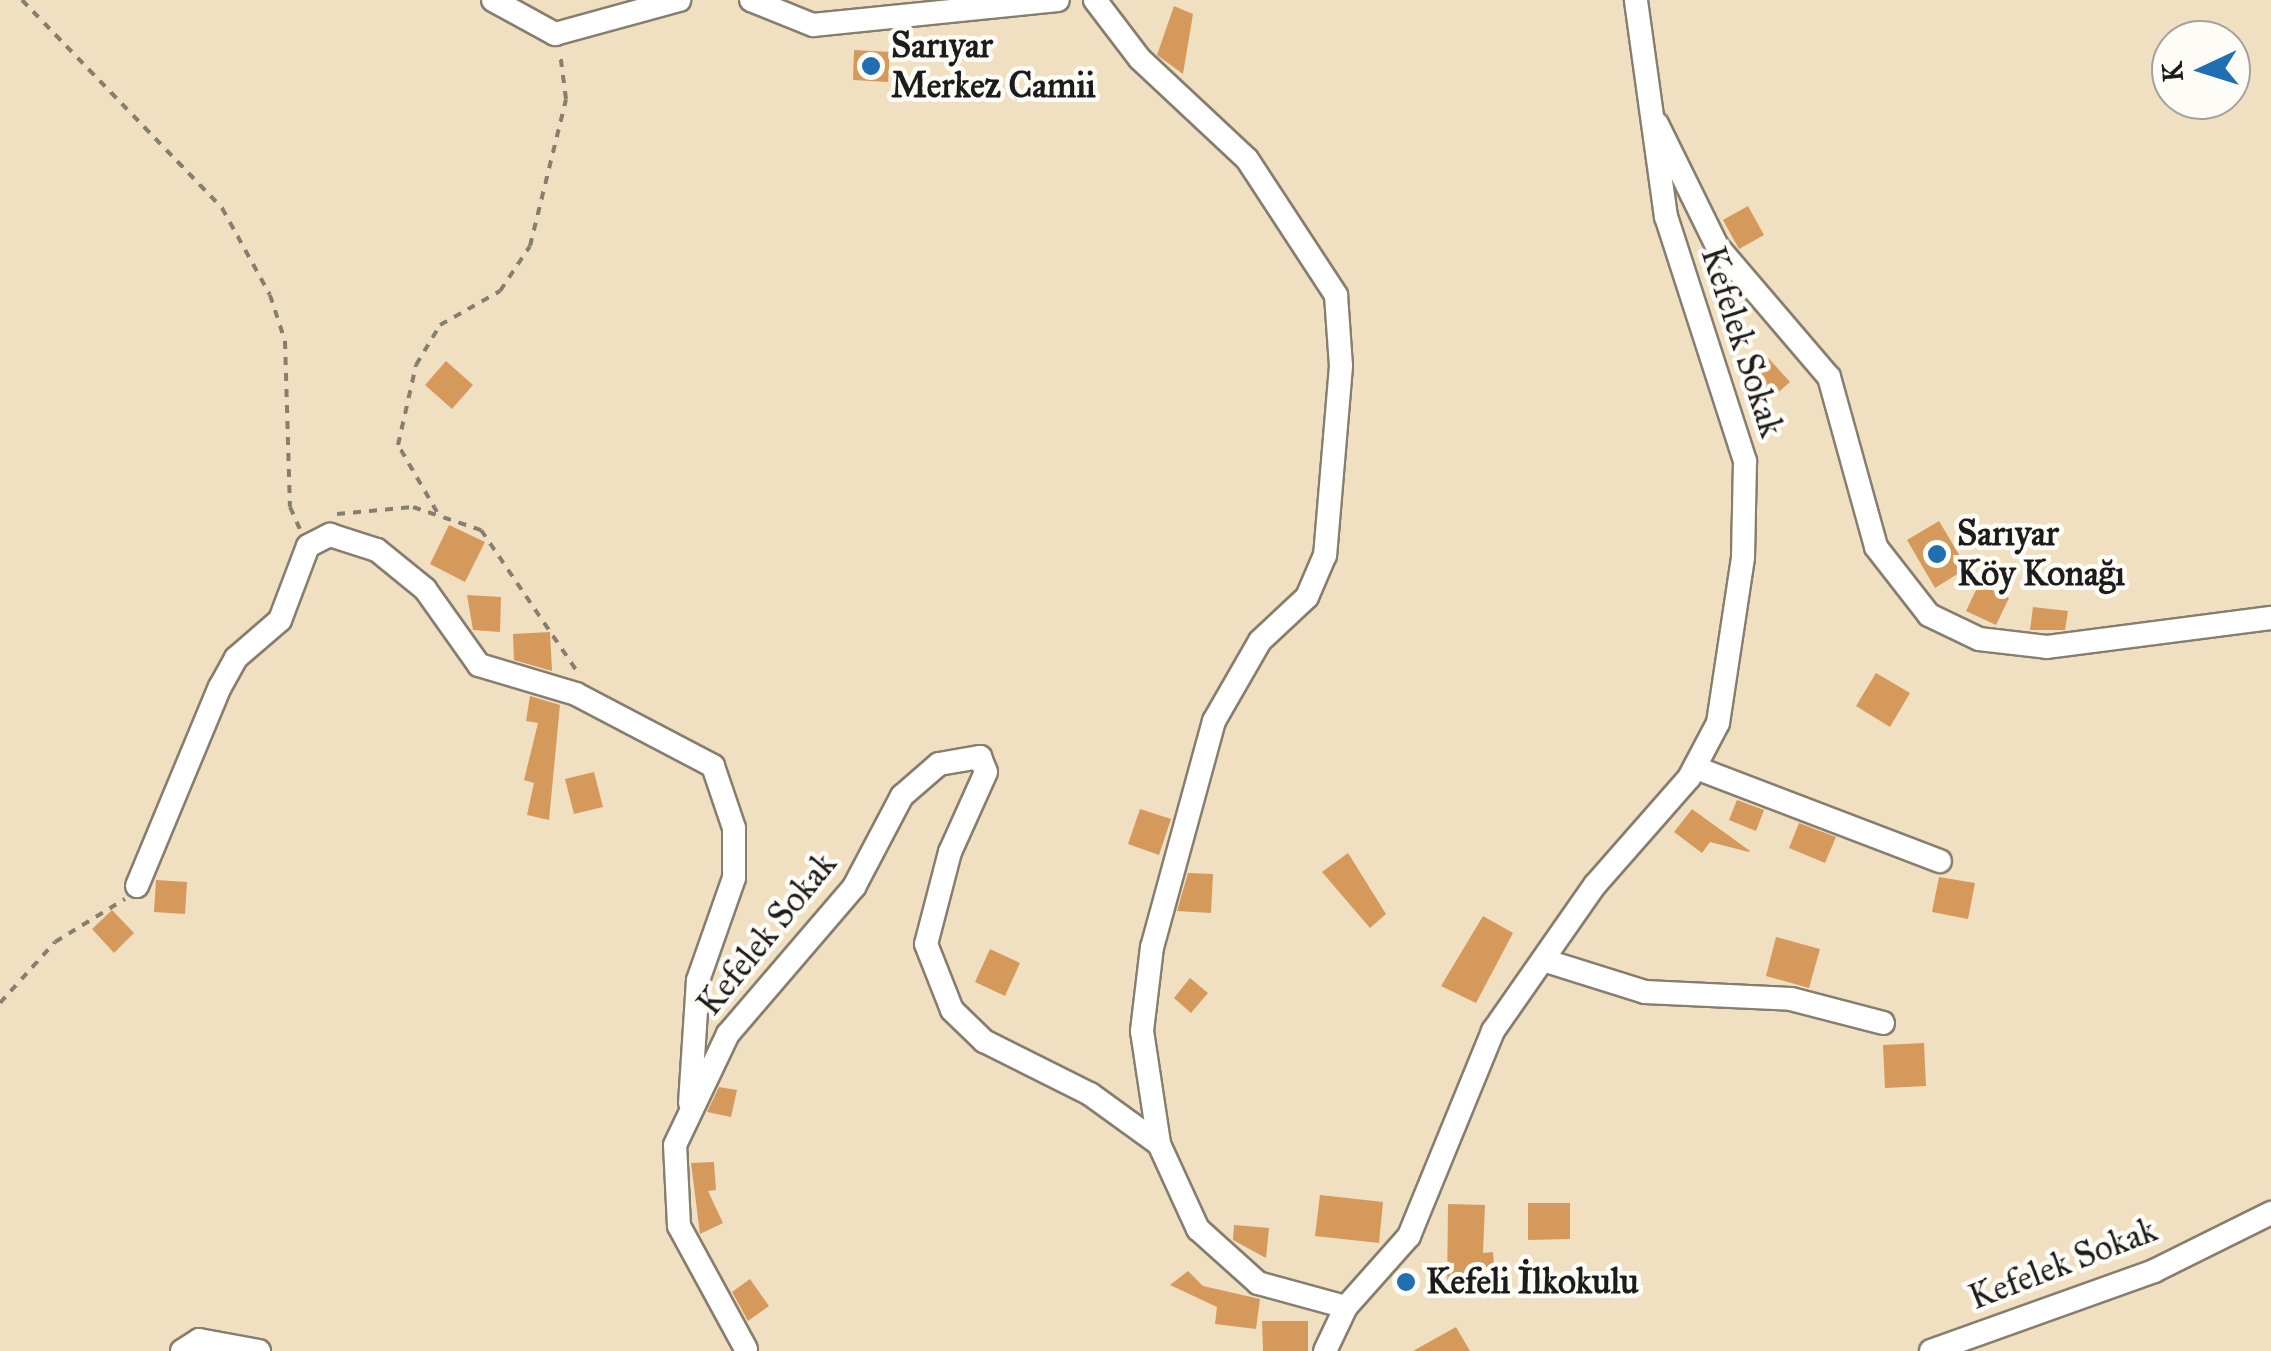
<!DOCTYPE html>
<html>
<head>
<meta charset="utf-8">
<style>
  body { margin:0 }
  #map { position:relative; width:2271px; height:1351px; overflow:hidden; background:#f0e0c1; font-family:"IM FELL Great Primer",serif }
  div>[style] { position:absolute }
  .building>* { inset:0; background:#d5995c }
  .path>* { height:4px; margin-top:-2px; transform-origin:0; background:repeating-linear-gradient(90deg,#867e6e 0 8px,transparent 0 16px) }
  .roads { filter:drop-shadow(2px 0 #867e6e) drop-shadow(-2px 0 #867e6e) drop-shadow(0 2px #867e6e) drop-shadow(0 -2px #867e6e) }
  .minor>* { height:22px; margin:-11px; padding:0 11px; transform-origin:11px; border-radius:11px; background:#fff }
  .dots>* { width:28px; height:28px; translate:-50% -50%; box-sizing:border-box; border:5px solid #fdfcf7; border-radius:50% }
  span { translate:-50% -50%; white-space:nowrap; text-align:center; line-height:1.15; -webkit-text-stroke:9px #fdfcf7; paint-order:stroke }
  .poi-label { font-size:35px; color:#1c1c1c; font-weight:700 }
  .left { translate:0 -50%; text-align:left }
  .street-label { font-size:35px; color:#1c1c1c }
  .north { position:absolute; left:2151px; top:20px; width:100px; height:100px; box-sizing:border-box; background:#fdfcf7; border:2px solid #a3a29f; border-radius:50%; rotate:266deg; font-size:28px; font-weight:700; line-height:40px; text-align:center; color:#1c1c1c }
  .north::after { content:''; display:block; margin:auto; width:35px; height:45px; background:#1f6fb2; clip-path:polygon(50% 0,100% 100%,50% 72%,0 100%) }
</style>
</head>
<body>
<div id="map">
  <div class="building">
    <i style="clip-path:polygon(1174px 6px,1193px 14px,1183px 74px,1157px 55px)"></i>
    <i style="clip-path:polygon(854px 50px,890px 52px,888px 82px,853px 80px)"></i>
    <i style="clip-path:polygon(1748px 206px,1764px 235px,1739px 249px,1723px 220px)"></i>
    <i style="clip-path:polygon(1763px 352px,1790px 382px,1766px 403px,1739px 374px)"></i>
    <i style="clip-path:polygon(446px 361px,473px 385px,452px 409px,425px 385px)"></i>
    <i style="clip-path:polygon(1939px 521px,1967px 568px,1935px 588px,1907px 540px)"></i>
    <i style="clip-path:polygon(449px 525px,485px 542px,465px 582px,430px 564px)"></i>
    <i style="clip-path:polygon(1979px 584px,2009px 598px,1996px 625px,1966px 611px)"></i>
    <i style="clip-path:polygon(467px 595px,501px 597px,500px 632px,473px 630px)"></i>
    <i style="clip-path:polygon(2033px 607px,2068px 611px,2065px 630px,2030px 630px)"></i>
    <i style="clip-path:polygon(550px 632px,552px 671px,514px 660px,513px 634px)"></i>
    <i style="clip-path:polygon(1876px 673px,1910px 693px,1890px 727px,1856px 706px)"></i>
    <i style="clip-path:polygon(530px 696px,560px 705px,549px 820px,527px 815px,534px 783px,524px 780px,538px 723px,526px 721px)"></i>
    <i style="clip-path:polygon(594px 772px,603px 807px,574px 814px,565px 779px)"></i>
    <i style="clip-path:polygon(1737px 800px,1764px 810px,1756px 831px,1729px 820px)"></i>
    <i style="clip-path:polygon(1140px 809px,1171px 819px,1159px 855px,1128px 844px)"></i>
    <i style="clip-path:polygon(1692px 809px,1750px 851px,1749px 852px,1710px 842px,1702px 853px,1674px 832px)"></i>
    <i style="clip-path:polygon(1799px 823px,1836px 837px,1825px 863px,1789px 848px)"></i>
    <i style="clip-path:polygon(1348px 853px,1386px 914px,1370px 928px,1322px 872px)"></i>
    <i style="clip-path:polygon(1188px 873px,1213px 874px,1211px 913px,1177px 911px)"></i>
    <i style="clip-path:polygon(1939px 877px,1975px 883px,1968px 919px,1932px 912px)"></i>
    <i style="clip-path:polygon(156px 880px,187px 882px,185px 914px,154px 912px)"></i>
    <i style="clip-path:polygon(112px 910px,134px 933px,114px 953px,92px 929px)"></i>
    <i style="clip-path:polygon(1483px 916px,1513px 933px,1476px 1003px,1441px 986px)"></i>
    <i style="clip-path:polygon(1776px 937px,1820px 949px,1809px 988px,1766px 976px)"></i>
    <i style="clip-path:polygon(990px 949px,1020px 963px,1005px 996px,975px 982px)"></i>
    <i style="clip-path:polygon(1190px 978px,1208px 993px,1191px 1013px,1174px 998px)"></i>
    <i style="clip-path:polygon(1924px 1043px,1926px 1086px,1885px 1088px,1883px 1045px)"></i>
    <i style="clip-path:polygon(719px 1087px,737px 1090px,731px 1117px,707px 1112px)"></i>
    <i style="clip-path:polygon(714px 1162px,716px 1190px,708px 1191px,723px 1223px,700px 1234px,691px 1163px)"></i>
    <i style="clip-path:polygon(1320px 1195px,1383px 1202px,1379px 1243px,1315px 1236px)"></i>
    <i style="clip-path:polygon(1528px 1203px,1570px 1203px,1570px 1239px,1528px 1240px)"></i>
    <i style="clip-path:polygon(1448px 1204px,1485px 1205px,1483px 1253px,1493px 1252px,1496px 1293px,1447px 1297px)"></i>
    <i style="clip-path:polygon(1234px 1225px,1269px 1228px,1266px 1258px,1233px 1240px)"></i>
    <i style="clip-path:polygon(1188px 1271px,1203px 1286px,1260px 1299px,1256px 1329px,1215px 1324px,1217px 1307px,1170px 1285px)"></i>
    <i style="clip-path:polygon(750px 1279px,769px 1306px,748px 1321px,732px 1292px)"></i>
    <i style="clip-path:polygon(1262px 1321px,1308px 1321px,1308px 1351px,1263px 1351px)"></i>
    <i style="clip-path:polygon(1456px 1327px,1470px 1351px,1413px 1351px)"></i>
  </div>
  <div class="path">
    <i style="left:22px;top:0;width:289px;rotate:46.1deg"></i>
    <i style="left:222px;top:208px;width:99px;rotate:61.1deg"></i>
    <i style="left:270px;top:295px;width:48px;rotate:71.9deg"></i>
    <i style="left:285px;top:341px;width:166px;rotate:88.3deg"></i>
    <i style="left:290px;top:507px;width:24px;rotate:66deg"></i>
    <i style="left:437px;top:512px;width:78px;rotate:-120.2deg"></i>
    <i style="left:398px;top:445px;width:82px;rotate:-77.3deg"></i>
    <i style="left:416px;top:365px;width:47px;rotate:-59deg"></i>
    <i style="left:440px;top:325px;width:69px;rotate:-29.5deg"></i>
    <i style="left:500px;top:291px;width:54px;rotate:-56.3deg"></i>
    <i style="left:530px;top:246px;width:151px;rotate:-76.2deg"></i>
    <i style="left:566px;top:99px;width:46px;rotate:-97.4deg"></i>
    <i style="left:337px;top:514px;width:76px;rotate:-5.3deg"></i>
    <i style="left:413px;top:507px;width:72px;rotate:18.7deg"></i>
    <i style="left:481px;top:530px;width:171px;rotate:55.8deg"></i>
    <i style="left:0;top:1003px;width:82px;rotate:-48deg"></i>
    <i style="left:55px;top:942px;width:82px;rotate:-31.6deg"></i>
  </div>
  <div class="roads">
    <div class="minor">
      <i style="left:493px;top:0;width:71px;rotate:28.7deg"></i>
      <i style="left:555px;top:34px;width:129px;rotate:-15.3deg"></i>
      <i style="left:751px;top:0;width:67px;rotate:22deg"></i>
      <i style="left:813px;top:25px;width:246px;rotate:-5.8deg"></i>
      <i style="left:1095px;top:0;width:74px;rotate:52.7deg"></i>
      <i style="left:1140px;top:59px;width:146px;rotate:43.1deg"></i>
      <i style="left:1247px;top:159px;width:163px;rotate:56.8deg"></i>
      <i style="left:1336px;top:295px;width:71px;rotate:86deg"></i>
      <i style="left:1341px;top:366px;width:190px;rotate:94.8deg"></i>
      <i style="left:1325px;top:555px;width:46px;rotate:113.2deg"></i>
      <i style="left:1307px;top:597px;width:64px;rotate:136.9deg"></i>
      <i style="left:1260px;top:641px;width:92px;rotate:119.9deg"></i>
      <i style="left:1214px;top:721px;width:234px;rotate:105.3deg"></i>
      <i style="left:1152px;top:947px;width:85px;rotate:96.8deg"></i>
      <i style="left:1142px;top:1031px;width:114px;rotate:81.4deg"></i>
      <i style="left:1159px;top:1144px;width:94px;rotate:65.4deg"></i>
      <i style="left:1198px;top:1229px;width:81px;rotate:42deg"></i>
      <i style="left:1258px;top:1283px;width:91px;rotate:15.3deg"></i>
      <i style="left:1657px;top:124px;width:136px;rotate:63.8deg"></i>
      <i style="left:1717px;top:246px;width:172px;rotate:49.5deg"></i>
      <i style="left:1829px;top:377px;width:176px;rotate:74.5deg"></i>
      <i style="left:1876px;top:547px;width:86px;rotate:52.1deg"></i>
      <i style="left:1929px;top:615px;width:55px;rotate:25.6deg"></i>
      <i style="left:1979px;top:639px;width:68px;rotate:6.7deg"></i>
      <i style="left:2047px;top:647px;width:226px;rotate:-7.4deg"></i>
      <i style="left:1696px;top:768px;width:261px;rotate:20.9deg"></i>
      <i style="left:137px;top:886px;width:216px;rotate:-67.4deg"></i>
      <i style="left:220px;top:687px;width:33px;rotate:-61deg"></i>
      <i style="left:236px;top:658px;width:58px;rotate:-40.8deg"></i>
      <i style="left:280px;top:620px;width:79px;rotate:-69.3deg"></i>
      <i style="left:308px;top:546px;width:25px;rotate:-27deg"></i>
      <i style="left:330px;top:535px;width:49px;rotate:17.7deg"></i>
      <i style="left:377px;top:550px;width:62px;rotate:39.1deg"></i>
      <i style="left:425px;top:589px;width:93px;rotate:54.6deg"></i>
      <i style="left:479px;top:665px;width:101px;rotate:16.6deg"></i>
      <i style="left:576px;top:694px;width:155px;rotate:27.7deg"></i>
      <i style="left:713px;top:766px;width:65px;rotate:71.3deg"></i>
      <i style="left:734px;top:828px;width:50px;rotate:90deg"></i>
      <i style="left:734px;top:878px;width:108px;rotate:109.4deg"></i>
      <i style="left:698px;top:980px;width:123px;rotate:93.7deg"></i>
      <i style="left:1543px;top:960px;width:107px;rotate:17.4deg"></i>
      <i style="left:1645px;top:992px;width:146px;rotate:2.7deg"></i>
      <i style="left:1791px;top:999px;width:95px;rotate:14.6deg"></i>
      <i style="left:746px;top:1349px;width:140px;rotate:-118.6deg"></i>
      <i style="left:679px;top:1226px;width:81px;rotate:-92.8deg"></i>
      <i style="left:675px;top:1145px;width:123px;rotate:-64.5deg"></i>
      <i style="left:728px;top:1034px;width:194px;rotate:-49.4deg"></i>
      <i style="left:854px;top:887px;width:103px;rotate:-62.2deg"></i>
      <i style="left:902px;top:796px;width:49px;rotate:-40.9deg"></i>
      <i style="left:939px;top:764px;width:42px;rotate:-9.7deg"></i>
      <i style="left:980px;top:757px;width:16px;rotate:68deg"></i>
      <i style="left:986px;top:772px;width:88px;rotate:114.2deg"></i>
      <i style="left:950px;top:852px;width:95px;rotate:104.6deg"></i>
      <i style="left:926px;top:944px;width:71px;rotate:68.5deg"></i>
      <i style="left:952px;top:1010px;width:45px;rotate:44.1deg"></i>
      <i style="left:984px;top:1041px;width:119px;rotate:26.6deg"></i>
      <i style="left:1090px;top:1094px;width:85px;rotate:35.9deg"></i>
      <i style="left:182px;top:1351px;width:20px;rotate:-33deg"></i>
      <i style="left:199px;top:1340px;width:61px;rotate:10.4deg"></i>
      <i style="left:1325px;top:1351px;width:49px;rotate:-64.5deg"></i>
      <i style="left:1346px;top:1307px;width:95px;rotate:-48.4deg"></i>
      <i style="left:1409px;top:1236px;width:222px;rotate:-67.7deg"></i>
      <i style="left:1493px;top:1031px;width:178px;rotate:-55.1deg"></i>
      <i style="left:1595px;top:885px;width:142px;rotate:-48.7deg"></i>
      <i style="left:1689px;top:778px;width:62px;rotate:-62.2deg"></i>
      <i style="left:1718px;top:723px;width:168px;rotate:-81.4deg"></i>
      <i style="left:1743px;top:557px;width:96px;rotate:-88.8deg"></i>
      <i style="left:1745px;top:461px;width:256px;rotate:-107.9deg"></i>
      <i style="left:1666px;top:217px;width:219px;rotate:-97.9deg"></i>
      <i style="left:1931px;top:1351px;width:237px;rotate:-19.7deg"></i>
      <i style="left:2154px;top:1271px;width:131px;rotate:-26.4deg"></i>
    </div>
  </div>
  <div class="dots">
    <i style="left:871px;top:66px;background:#1f6fb2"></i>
    <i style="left:1937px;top:554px;background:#1f6fb2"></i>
    <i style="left:1406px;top:1282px;background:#1f6fb2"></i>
  </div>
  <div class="poi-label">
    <span class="left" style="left:891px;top:66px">Sarıyar<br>Merkez Camii</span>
    <span class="left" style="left:1957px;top:554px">Sarıyar<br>Köy Konağı</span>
    <span class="left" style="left:1426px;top:1282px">Kefeli İlkokulu</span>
  </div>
  <div class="street-label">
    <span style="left:1742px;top:342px;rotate:72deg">Kefelek Sokak</span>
    <span style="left:767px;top:934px;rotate:-51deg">Kefelek Sokak</span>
    <span style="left:2063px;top:1264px;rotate:-21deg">Kefelek Sokak</span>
  </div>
  <div class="north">K</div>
</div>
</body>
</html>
